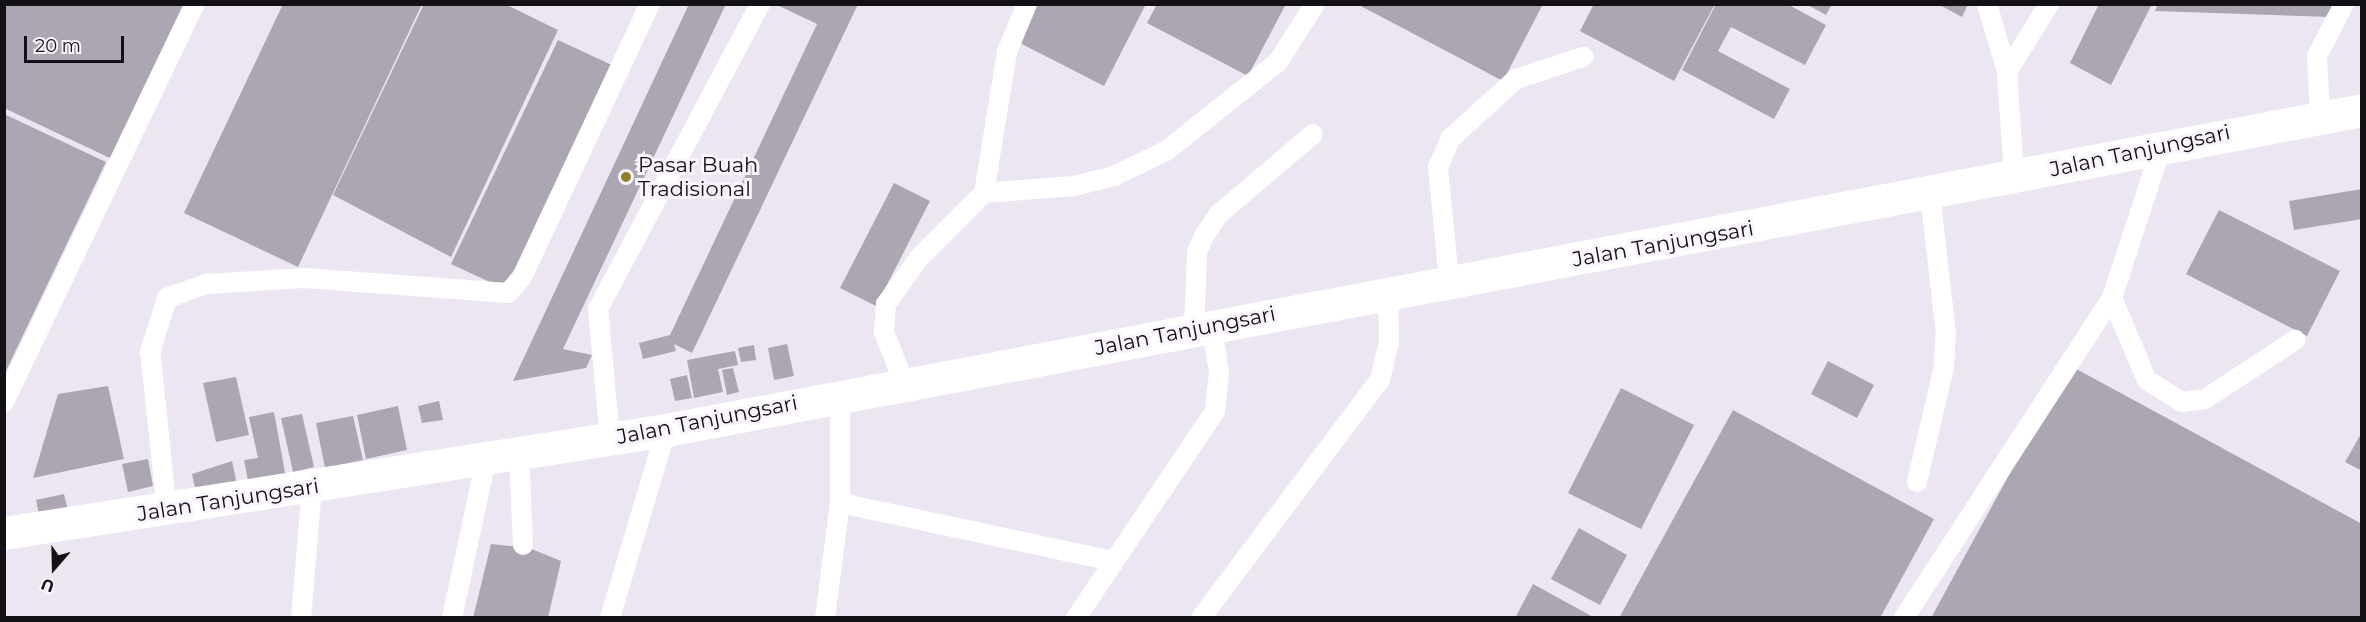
<!DOCTYPE html>
<html>
<head>
<meta charset="utf-8">
<style>
  body { margin:0 }
  #map { position:relative; width:2366px; height:622px; overflow:hidden; background:#ece6f3; font-family:Montserrat,sans-serif }
  div>[style] { position:absolute }
  .building>* { inset:0; background:#aca6b3 }
  .lane>* { height:20px; margin:-10px; padding:0 10px; transform-origin:10px; border-radius:10px; background:#fff }
  .secondary>* { height:33px; margin:-16.5px; padding:0 16.5px; transform-origin:16.5px; border-radius:16.5px; background:#fff }
  .dots>* { width:16px; height:16px; translate:-50% -50%; box-sizing:border-box; border:3px solid #f9f4fe; border-radius:50% }
  span { translate:-50% -50%; white-space:nowrap; text-align:center; line-height:1.15; -webkit-text-stroke:6px #f9f4fe; paint-order:stroke }
  .street-label { font-size:21px; color:#131115 }
  .poi-label { font-size:21px; color:#131115 }
  .left { translate:0 -50%; text-align:left }
  .frame { position:absolute; inset:0; border:6px solid #131115; pointer-events:none }
  .north { position:absolute; left:24px; top:538px; width:60px; height:60px; -webkit-text-stroke:4px #f9f4fe; paint-order:stroke; rotate:200deg; font-size:16px; font-weight:700; line-height:24px; text-align:center; color:#131115 }
  .north::after { content:''; display:block; margin:auto; width:21px; height:27px; background:#131115; clip-path:polygon(50% 0,100% 100%,50% 72%,0 100%) }
  .scale { position:absolute; left:24px; top:36px; width:100px; height:27px; box-sizing:border-box; border:3px solid #131115; border-top:0; padding-left:8px; font-size:18px; line-height:21px; white-space:nowrap; color:#131115; -webkit-text-stroke:4px #f9f4fe; paint-order:stroke }
</style>
</head>
<body>
<div id="map">
  <div class="building">
    <i style="clip-path:polygon(4px 4px,186px 4px,112px 159px,4px 108px)"></i>
    <i style="clip-path:polygon(283px 4px,422px 4px,298px 267px,184px 213px)"></i>
    <i style="clip-path:polygon(424px 4px,505px 4px,558px 30px,451px 257px,333px 195px)"></i>
    <i style="clip-path:polygon(689px 4px,726px 4px,563px 349px,592px 355px,586px 368px,513px 381px)"></i>
    <i style="clip-path:polygon(775px 4px,858px 4px,692px 353px,674px 344px,676px 351px,643px 359px,639px 343px,670px 335px,817px 24px)"></i>
    <i style="clip-path:polygon(1032px 4px,1146px 4px,1104px 86px,1014px 40px)"></i>
    <i style="clip-path:polygon(1157px 4px,1286px 4px,1248px 76px,1147px 23px)"></i>
    <i style="clip-path:polygon(1357px 4px,1543px 4px,1503px 81px)"></i>
    <i style="clip-path:polygon(1594px 4px,1715px 4px,1674px 81px,1580px 31px)"></i>
    <i style="clip-path:polygon(1716px 4px,1787px 4px,1826px 25px,1805px 65px,1731px 27px,1718px 51px,1790px 89px,1774px 119px,1682px 70px)"></i>
    <i style="clip-path:polygon(1806px 4px,1832px 4px,1826px 15px)"></i>
    <i style="clip-path:polygon(1938px 4px,1968px 4px,1962px 17px)"></i>
    <i style="clip-path:polygon(2099px 4px,2152px 4px,2111px 85px,2070px 63px)"></i>
    <i style="clip-path:polygon(2158px 4px,2337px 4px,2331px 17px,2155px 11px)"></i>
    <i style="clip-path:polygon(558px 40px,614px 66px,507px 290px,451px 264px)"></i>
    <i style="clip-path:polygon(4px 114px,106px 162px,4px 375px)"></i>
    <i style="clip-path:polygon(894px 183px,930px 201px,876px 306px,840px 288px)"></i>
    <i style="clip-path:polygon(2362px 189px,2362px 219px,2294px 230px,2289px 201px)"></i>
    <i style="clip-path:polygon(2219px 210px,2340px 271px,2307px 336px,2186px 274px)"></i>
    <i style="clip-path:polygon(787px 344px,794px 376px,774px 380px,768px 348px)"></i>
    <i style="clip-path:polygon(754px 345px,756px 360px,741px 362px,738px 348px)"></i>
    <i style="clip-path:polygon(735px 351px,738px 365px,718px 369px,723px 392px,694px 398px,687px 360px)"></i>
    <i style="clip-path:polygon(1828px 361px,1874px 385px,1857px 418px,1811px 394px)"></i>
    <i style="clip-path:polygon(2069px 365px,2362px 524px,2362px 618px,1931px 618px)"></i>
    <i style="clip-path:polygon(733px 368px,739px 392px,727px 395px,722px 370px)"></i>
    <i style="clip-path:polygon(687px 375px,692px 398px,675px 401px,670px 379px)"></i>
    <i style="clip-path:polygon(236px 377px,249px 435px,216px 442px,203px 383px)"></i>
    <i style="clip-path:polygon(108px 386px,124px 459px,33px 478px,58px 394px)"></i>
    <i style="clip-path:polygon(1621px 388px,1694px 425px,1641px 529px,1568px 493px)"></i>
    <i style="clip-path:polygon(439px 401px,443px 420px,422px 423px,418px 406px)"></i>
    <i style="clip-path:polygon(398px 406px,407px 450px,366px 459px,357px 415px)"></i>
    <i style="clip-path:polygon(1733px 410px,1934px 519px,1880px 618px,1619px 618px)"></i>
    <i style="clip-path:polygon(274px 412px,286px 478px,249px 486px,244px 460px,258px 458px,249px 417px)"></i>
    <i style="clip-path:polygon(302px 414px,314px 467px,293px 472px,281px 418px)"></i>
    <i style="clip-path:polygon(353px 416px,363px 460px,325px 468px,316px 423px)"></i>
    <i style="clip-path:polygon(2362px 432px,2362px 471px,2345px 462px)"></i>
    <i style="clip-path:polygon(148px 459px,153px 486px,128px 492px,122px 464px)"></i>
    <i style="clip-path:polygon(232px 461px,238px 489px,197px 497px,192px 474px)"></i>
    <i style="clip-path:polygon(64px 494px,70px 519px,41px 524px,36px 500px)"></i>
    <i style="clip-path:polygon(1579px 528px,1627px 555px,1600px 605px,1551px 579px)"></i>
    <i style="clip-path:polygon(491px 544px,529px 548px,561px 561px,548px 618px,473px 618px)"></i>
    <i style="clip-path:polygon(1533px 584px,1595px 618px,1515px 618px)"></i>
  </div>
  <div class="lane">
    <i style="left:1987px;top:4px;width:71px;rotate:73.6deg"></i>
    <i style="left:2320px;top:116px;width:60px;rotate:-92.9deg"></i>
    <i style="left:2317px;top:56px;width:59px;rotate:-62.6deg"></i>
    <i style="left:2014px;top:176px;width:104px;rotate:-93.9deg"></i>
    <i style="left:2007px;top:72px;width:80px;rotate:-58.3deg"></i>
    <i style="left:984px;top:193px;width:90px;rotate:-4.4deg"></i>
    <i style="left:1074px;top:186px;width:41px;rotate:-14deg"></i>
    <i style="left:1114px;top:176px;width:58px;rotate:-25.7deg"></i>
    <i style="left:1166px;top:151px;width:143px;rotate:-38.5deg"></i>
    <i style="left:1278px;top:62px;width:69px;rotate:-57.5deg"></i>
    <i style="left:1449px;top:280px;width:114px;rotate:-95.6deg"></i>
    <i style="left:1438px;top:167px;width:32px;rotate:-66deg"></i>
    <i style="left:1451px;top:138px;width:88px;rotate:-42.2deg"></i>
    <i style="left:1516px;top:79px;width:71px;rotate:-18.2deg"></i>
    <i style="left:2112px;top:298px;width:89px;rotate:66.9deg"></i>
    <i style="left:2147px;top:380px;width:41px;rotate:32.2deg"></i>
    <i style="left:2182px;top:402px;width:23px;rotate:-7deg"></i>
    <i style="left:2205px;top:399px;width:108px;rotate:-33.2deg"></i>
    <i style="left:1194px;top:330px;width:78px;rotate:-87.8deg"></i>
    <i style="left:1197px;top:252px;width:17px;rotate:-66deg"></i>
    <i style="left:1204px;top:236px;width:27px;rotate:-56deg"></i>
    <i style="left:1219px;top:214px;width:123px;rotate:-40.4deg"></i>
    <i style="left:904px;top:383px;width:55px;rotate:-111.4deg"></i>
    <i style="left:884px;top:332px;width:28px;rotate:-86deg"></i>
    <i style="left:886px;top:304px;width:57px;rotate:-54.3deg"></i>
    <i style="left:919px;top:258px;width:92px;rotate:-45deg"></i>
    <i style="left:984px;top:193px;width:143px;rotate:-80.7deg"></i>
    <i style="left:1007px;top:52px;width:52px;rotate:-67.4deg"></i>
    <i style="left:4px;top:402px;width:441px;rotate:-64.4deg"></i>
    <i style="left:610px;top:440px;width:132px;rotate:-95.2deg"></i>
    <i style="left:598px;top:309px;width:345px;rotate:-62deg"></i>
    <i style="left:519px;top:453px;width:92px;rotate:87.5deg"></i>
    <i style="left:1917px;top:482px;width:118px;rotate:-76.8deg"></i>
    <i style="left:1944px;top:367px;width:33px;rotate:-87deg"></i>
    <i style="left:1946px;top:334px;width:142px;rotate:-96.5deg"></i>
    <i style="left:840px;top:503px;width:280px;rotate:12deg"></i>
    <i style="left:167px;top:510px;width:159px;rotate:-96.1deg"></i>
    <i style="left:150px;top:352px;width:57px;rotate:-72.5deg"></i>
    <i style="left:167px;top:298px;width:41px;rotate:-19.7deg"></i>
    <i style="left:206px;top:284px;width:98px;rotate:-3.5deg"></i>
    <i style="left:304px;top:278px;width:205px;rotate:4.2deg"></i>
    <i style="left:508px;top:293px;width:21px;rotate:-49deg"></i>
    <i style="left:522px;top:277px;width:302px;rotate:-64.9deg"></i>
    <i style="left:301px;top:618px;width:132px;rotate:-85.2deg"></i>
    <i style="left:452px;top:618px;width:163px;rotate:-77.9deg"></i>
    <i style="left:610px;top:618px;width:196px;rotate:-73.4deg"></i>
    <i style="left:825px;top:618px;width:116px;rotate:-82.6deg"></i>
    <i style="left:840px;top:503px;width:110px;rotate:-90deg"></i>
    <i style="left:1076px;top:618px;width:249px;rotate:-56.1deg"></i>
    <i style="left:1215px;top:411px;width:38px;rotate:-84deg"></i>
    <i style="left:1219px;top:373px;width:48px;rotate:-98.5deg"></i>
    <i style="left:1201px;top:618px;width:298px;rotate:-53.1deg"></i>
    <i style="left:1380px;top:380px;width:40px;rotate:-77deg"></i>
    <i style="left:1389px;top:341px;width:49px;rotate:-91.2deg"></i>
    <i style="left:1904px;top:618px;width:382px;rotate:-57deg"></i>
    <i style="left:2112px;top:298px;width:158px;rotate:-71.9deg"></i>
  </div>
  <div class="secondary">
    <i style="left:4px;top:533px;width:670px;rotate:-8.84deg"></i>
    <i style="left:666px;top:430px;width:1726px;rotate:-10.68deg"></i>
  </div>
  <div class="dots">
    <i style="left:626px;top:177px;background:#918027"></i>
  </div>
  <div class="street-label">
    <span style="left:2140px;top:151px;rotate:-12deg">Jalan Tanjungsari</span>
    <span style="left:1663px;top:244px;rotate:-10deg">Jalan Tanjungsari</span>
    <span style="left:1185px;top:331px;rotate:-11deg">Jalan Tanjungsari</span>
    <span style="left:707px;top:420px;rotate:-11deg">Jalan Tanjungsari</span>
    <span style="left:228px;top:500px;rotate:-9deg">Jalan Tanjungsari</span>
  </div>
  <div class="poi-label">
    <span class="left" style="left:638px;top:177px">Pasar Buah<br>Tradisional</span>
  </div>
  <div class="frame"></div>
  <div class="north">U</div>
  <div class="scale">20 m</div>
</div>
</body>
</html>
